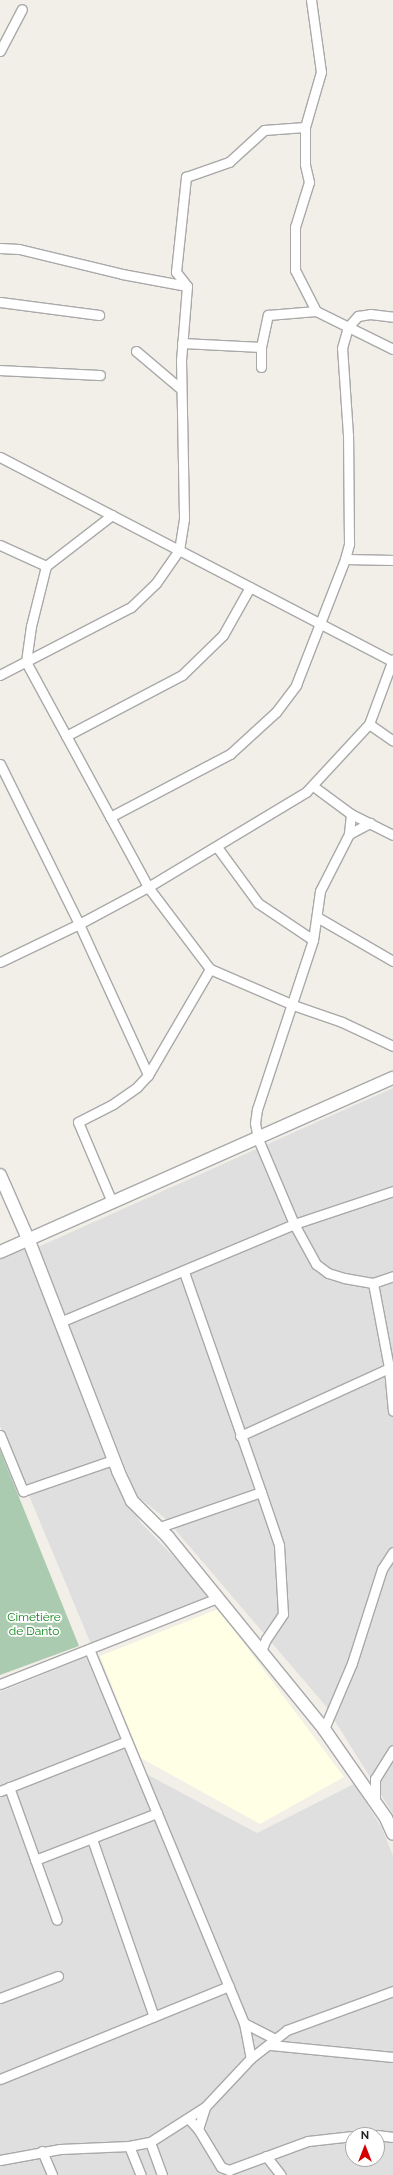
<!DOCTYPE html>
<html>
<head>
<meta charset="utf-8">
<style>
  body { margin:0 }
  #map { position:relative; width:393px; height:2175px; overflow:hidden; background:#f2efe9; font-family:Raleway,sans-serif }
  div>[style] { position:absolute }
  .residential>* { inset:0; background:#e0dfdf }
  .education>* { inset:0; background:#ffffe5 }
  .cemetery>* { inset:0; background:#aacbaf }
  .roads { filter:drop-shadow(1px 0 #a9a9a9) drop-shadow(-1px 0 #a9a9a9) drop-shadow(0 1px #a9a9a9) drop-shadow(0 -1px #a9a9a9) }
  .minor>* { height:9px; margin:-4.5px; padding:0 4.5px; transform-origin:4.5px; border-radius:4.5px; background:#fff }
  .tertiary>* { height:12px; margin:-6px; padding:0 6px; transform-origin:6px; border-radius:6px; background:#fff }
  span { translate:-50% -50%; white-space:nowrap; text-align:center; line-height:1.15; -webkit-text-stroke:3.5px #fff; paint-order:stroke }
  .park-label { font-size:12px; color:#0c8416 }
  .north { position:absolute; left:345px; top:2127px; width:40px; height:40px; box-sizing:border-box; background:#fff; border:1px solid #a7a7a7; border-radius:50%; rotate:0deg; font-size:11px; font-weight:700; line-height:16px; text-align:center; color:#222 }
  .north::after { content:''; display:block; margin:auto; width:14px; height:18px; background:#d40000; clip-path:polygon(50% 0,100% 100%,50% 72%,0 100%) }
</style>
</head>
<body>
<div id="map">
  <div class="residential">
    <i style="clip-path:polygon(393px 1088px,393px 1814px,325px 1705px,166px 1519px,136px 1495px,38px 1247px)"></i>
    <i style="clip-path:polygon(27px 1247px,123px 1495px,141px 1523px,211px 1595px,91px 1644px,0 1426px,0 1257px)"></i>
    <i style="clip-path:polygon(evenodd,86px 1657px,133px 1767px,257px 1833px,354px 1784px,381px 1826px,393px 1856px,393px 2175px,0 2175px,0 1692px,86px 1657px,353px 2135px,377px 2135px,377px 2159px,353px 2159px,353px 2135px)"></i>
  </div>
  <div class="education">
    <i style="clip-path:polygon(218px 1609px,344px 1777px,260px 1824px,141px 1758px,100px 1656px)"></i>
  </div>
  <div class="cemetery">
    <i style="clip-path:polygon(0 1450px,79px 1646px,0 1675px)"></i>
  </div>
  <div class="roads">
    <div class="minor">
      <i style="left:0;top:51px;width:47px;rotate:-62.4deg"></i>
      <i style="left:0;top:248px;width:19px;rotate:3deg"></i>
      <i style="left:19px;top:249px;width:106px;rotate:13.6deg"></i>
      <i style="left:122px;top:274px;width:66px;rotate:10.5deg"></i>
      <i style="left:187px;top:286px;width:74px;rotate:94.6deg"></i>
      <i style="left:181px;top:360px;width:159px;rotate:88.9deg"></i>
      <i style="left:184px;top:519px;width:31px;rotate:99deg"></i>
      <i style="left:179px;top:550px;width:40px;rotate:124.9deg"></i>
      <i style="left:156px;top:583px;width:35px;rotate:136deg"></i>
      <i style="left:131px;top:607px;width:148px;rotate:152.6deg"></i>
      <i style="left:187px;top:286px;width:18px;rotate:-128deg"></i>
      <i style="left:176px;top:272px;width:96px;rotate:-84deg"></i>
      <i style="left:186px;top:177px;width:46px;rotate:-19.2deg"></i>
      <i style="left:229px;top:162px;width:47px;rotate:-42.4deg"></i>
      <i style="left:264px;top:130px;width:41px;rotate:-4.2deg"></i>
      <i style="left:305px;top:127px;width:57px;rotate:-73.8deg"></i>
      <i style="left:321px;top:72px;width:73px;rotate:-97.9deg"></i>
      <i style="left:0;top:302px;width:100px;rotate:7.5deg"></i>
      <i style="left:316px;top:311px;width:86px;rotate:26.3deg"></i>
      <i style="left:182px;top:343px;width:79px;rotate:2.9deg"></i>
      <i style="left:136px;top:351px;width:59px;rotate:40.2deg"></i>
      <i style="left:261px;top:367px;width:20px;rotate:-90deg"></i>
      <i style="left:261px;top:347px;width:33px;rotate:-78deg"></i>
      <i style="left:268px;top:315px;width:48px;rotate:-4.8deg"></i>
      <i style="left:316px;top:311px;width:46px;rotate:-117.1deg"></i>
      <i style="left:295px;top:270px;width:43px;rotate:-90deg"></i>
      <i style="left:295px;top:227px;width:47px;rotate:-72.7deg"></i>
      <i style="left:309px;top:182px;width:18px;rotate:-103deg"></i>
      <i style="left:305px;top:164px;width:37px;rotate:-90deg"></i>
      <i style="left:0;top:370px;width:100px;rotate:2.9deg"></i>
      <i style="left:0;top:457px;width:443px;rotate:27.5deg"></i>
      <i style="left:112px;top:515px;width:83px;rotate:142.3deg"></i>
      <i style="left:46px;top:566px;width:62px;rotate:104deg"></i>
      <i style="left:31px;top:626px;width:36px;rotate:98deg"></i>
      <i style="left:26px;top:662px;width:256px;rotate:61.5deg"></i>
      <i style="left:148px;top:887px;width:103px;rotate:52.9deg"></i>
      <i style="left:210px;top:969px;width:90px;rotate:23.4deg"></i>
      <i style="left:293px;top:1005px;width:52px;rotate:19.1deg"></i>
      <i style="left:342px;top:1022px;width:56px;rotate:25.2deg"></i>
      <i style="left:0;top:545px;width:51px;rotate:24.5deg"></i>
      <i style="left:345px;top:559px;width:48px;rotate:1.2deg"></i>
      <i style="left:369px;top:724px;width:29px;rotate:35deg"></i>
      <i style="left:66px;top:736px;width:131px;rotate:-27.7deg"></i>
      <i style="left:182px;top:675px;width:57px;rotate:-44.3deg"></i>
      <i style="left:223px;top:635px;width:55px;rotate:-60.6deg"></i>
      <i style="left:0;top:764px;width:178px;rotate:63.7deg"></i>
      <i style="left:79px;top:924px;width:166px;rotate:65.4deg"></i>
      <i style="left:313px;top:786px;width:47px;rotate:36.4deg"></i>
      <i style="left:351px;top:814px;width:47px;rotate:26.6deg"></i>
      <i style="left:351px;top:814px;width:20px;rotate:96deg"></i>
      <i style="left:349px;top:834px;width:64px;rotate:117deg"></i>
      <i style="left:320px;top:891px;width:49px;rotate:98.1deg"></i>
      <i style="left:313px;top:940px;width:178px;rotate:108.3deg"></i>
      <i style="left:257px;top:1109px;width:14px;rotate:98deg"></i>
      <i style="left:255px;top:1123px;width:16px;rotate:79deg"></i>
      <i style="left:258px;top:1139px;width:92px;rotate:67deg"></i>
      <i style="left:294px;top:1224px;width:46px;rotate:61.2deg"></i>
      <i style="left:316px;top:1264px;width:15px;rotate:37deg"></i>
      <i style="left:328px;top:1273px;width:17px;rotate:17deg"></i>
      <i style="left:344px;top:1278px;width:29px;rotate:10deg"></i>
      <i style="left:373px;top:1283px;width:21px;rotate:-19deg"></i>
      <i style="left:110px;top:817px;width:136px;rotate:-27.7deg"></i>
      <i style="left:230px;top:754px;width:62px;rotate:-42.4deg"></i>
      <i style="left:276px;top:712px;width:34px;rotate:-53deg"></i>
      <i style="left:296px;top:685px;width:135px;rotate:-68.7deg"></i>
      <i style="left:345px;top:559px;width:16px;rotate:-75deg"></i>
      <i style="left:349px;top:544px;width:109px;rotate:-90.5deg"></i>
      <i style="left:348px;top:435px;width:87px;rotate:-93.9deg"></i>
      <i style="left:342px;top:348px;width:22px;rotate:-74deg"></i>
      <i style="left:348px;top:327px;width:15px;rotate:-48deg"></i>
      <i style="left:358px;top:316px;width:12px;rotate:-9deg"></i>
      <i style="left:370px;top:314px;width:23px;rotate:7deg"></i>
      <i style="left:349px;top:834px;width:24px;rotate:-28deg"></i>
      <i style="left:217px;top:847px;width:69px;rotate:53.8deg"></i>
      <i style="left:258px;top:903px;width:66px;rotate:33.9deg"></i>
      <i style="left:317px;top:917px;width:88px;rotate:30.1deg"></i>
      <i style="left:0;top:962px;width:88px;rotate:-25.7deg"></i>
      <i style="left:79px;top:924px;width:78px;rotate:-28.2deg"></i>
      <i style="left:148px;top:887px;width:184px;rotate:-31deg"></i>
      <i style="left:306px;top:792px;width:93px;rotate:-47.2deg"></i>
      <i style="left:369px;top:724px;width:69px;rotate:-69.7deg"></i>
      <i style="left:112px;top:1202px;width:87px;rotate:-113deg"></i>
      <i style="left:78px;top:1122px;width:39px;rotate:-27deg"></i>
      <i style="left:113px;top:1104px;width:29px;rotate:-35deg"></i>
      <i style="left:137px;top:1087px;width:16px;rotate:-47deg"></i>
      <i style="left:148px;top:1075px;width:123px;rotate:-59.7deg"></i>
      <i style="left:373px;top:1283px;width:86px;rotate:79.3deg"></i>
      <i style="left:389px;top:1368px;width:43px;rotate:84.7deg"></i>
      <i style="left:60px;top:1322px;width:254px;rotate:-22.7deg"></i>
      <i style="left:294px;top:1224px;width:104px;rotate:-18.4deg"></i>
      <i style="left:0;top:1435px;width:61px;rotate:67.7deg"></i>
      <i style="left:23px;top:1491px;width:95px;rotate:-19deg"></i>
      <i style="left:240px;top:1436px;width:164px;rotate:-24.5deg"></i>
      <i style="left:261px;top:1492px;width:56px;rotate:71.2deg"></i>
      <i style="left:279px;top:1545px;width:69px;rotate:86.7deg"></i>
      <i style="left:283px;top:1614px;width:30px;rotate:124deg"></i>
      <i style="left:266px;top:1639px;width:13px;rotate:113deg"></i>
      <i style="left:157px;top:1528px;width:110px;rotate:-19.1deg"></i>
      <i style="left:261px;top:1492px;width:233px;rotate:-109.3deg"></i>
      <i style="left:89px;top:1649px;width:405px;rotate:67.5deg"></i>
      <i style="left:244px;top:2023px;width:36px;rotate:79deg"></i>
      <i style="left:0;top:1684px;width:233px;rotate:-21.6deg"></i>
      <i style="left:324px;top:1729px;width:72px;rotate:-67deg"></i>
      <i style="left:352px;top:1663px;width:99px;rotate:-72.3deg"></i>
      <i style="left:382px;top:1569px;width:20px;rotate:-57deg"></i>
      <i style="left:9px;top:1787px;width:141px;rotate:70.2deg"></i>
      <i style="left:0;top:1791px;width:136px;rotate:-21.5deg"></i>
      <i style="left:375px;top:1802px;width:23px;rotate:-90deg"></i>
      <i style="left:375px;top:1779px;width:34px;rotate:-58deg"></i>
      <i style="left:92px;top:1839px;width:188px;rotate:70.8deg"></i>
      <i style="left:35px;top:1860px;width:131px;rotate:-21.1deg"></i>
      <i style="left:0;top:1998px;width:62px;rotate:-20.8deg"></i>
      <i style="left:244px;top:2023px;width:35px;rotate:27deg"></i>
      <i style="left:270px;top:2045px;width:124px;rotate:5.6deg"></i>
      <i style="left:0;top:2079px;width:247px;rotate:-22.1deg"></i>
      <i style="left:189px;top:2119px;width:13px;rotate:48deg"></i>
      <i style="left:198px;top:2129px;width:44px;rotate:58.8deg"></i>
      <i style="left:221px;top:2167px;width:9px;rotate:21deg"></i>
      <i style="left:229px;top:2170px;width:84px;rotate:-20.2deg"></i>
      <i style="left:308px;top:2141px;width:45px;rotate:-6.3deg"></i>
      <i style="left:198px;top:2129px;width:23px;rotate:-72deg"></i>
      <i style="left:377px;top:2135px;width:16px;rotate:7deg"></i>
      <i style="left:150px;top:2142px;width:35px;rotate:70deg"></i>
      <i style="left:129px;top:2146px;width:31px;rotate:68deg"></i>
      <i style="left:42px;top:2151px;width:26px;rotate:67deg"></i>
      <i style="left:266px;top:2156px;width:24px;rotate:52deg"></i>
      <i style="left:0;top:2160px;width:61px;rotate:-10.4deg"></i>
      <i style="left:60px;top:2149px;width:69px;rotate:-2.5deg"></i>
      <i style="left:129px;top:2146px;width:21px;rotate:-11deg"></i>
      <i style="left:150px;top:2142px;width:65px;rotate:-32.5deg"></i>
      <i style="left:205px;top:2107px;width:67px;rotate:-46.8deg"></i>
      <i style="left:251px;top:2058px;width:46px;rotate:-37.9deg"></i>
      <i style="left:287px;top:2030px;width:113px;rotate:-20.2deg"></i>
    </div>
    <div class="tertiary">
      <i style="left:0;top:1175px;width:72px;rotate:66.3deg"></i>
      <i style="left:29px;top:1241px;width:247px;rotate:68.8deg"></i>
      <i style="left:118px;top:1471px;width:33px;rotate:65deg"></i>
      <i style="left:132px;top:1501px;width:51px;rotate:45deg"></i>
      <i style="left:168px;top:1537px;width:247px;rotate:50.9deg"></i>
      <i style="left:324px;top:1729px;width:108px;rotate:55.1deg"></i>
      <i style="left:386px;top:1818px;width:17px;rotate:66deg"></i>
      <i style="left:0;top:1252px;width:430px;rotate:-23.9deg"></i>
    </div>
  </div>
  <div class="park-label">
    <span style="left:34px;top:1625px">Cimetière<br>de Danto</span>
  </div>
  <div class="north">N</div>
</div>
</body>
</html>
